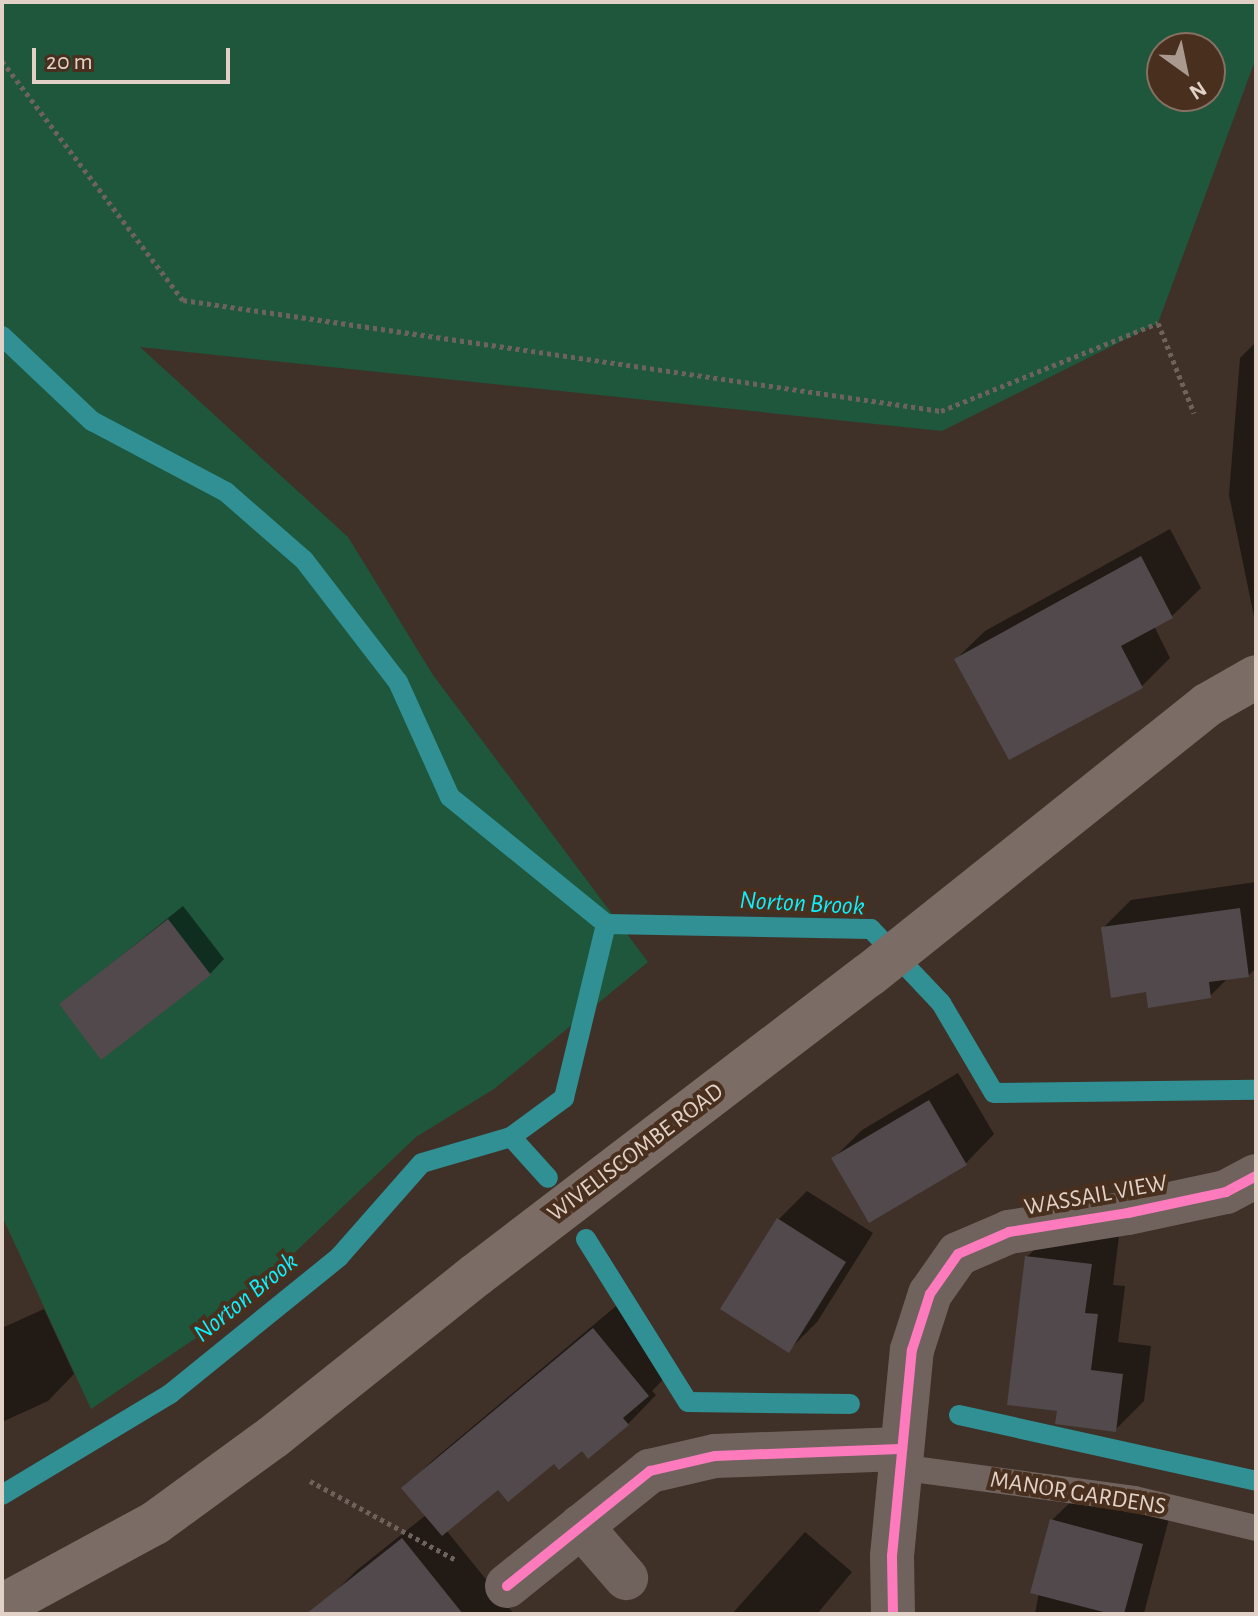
<!DOCTYPE html>
<html>
<head>
<meta charset="utf-8">
<style>
  body { margin:0 }
  #map { position:relative; width:1258px; height:1616px; overflow:hidden; background:#3f3128; font-family:"Alegreya Sans",sans-serif }
  div>[style] { position:absolute }
  .green>* { inset:0; background:#1e573c }
  .shadow>* { inset:0; background:#0007 }
  .stream>* { height:20px; margin:-10px; padding:0 10px; transform-origin:10px; border-radius:10px; background:#309094 }
  .building>* { inset:0; background:#51494b }
  .path>* { height:5px; margin-top:-2.5px; transform-origin:0; background:repeating-linear-gradient(90deg,#6e625d 0 4px,transparent 0 8px) }
  .service>* { height:26px; margin:-13px; padding:0 13px; transform-origin:13px; border-radius:13px; background:#70635e }
  .minor>* { height:44px; margin:-22px; padding:0 22px; transform-origin:22px; border-radius:22px; background:#70635e }
  .secondary>* { height:44px; margin:-22px; padding:0 22px; transform-origin:22px; border-radius:22px; background:#7c6c66 }
  .cycleway>* { height:10px; margin:-5px; padding:0 5px; transform-origin:5px; border-radius:5px; background:#fd7abc }
  span { translate:-50% -50%; white-space:nowrap; text-align:center; line-height:1.15; -webkit-text-stroke:8px #492f1e; paint-order:stroke }
  .street-label { font-size:24px; color:#e2d1c7 }
  .water-label { font-size:26px; color:#0ef0fb; font-style:italic }
  .frame { position:absolute; inset:0; border:4px solid #e2d1c7; pointer-events:none }
  .north { position:absolute; left:1146px; top:32px; width:80px; height:80px; box-sizing:border-box; background:#492f1e; border:2px solid #867062; border-radius:50%; rotate:147deg; font-size:22px; font-weight:700; line-height:32px; text-align:center; color:#e2d1c7 }
  .north::after { content:''; display:block; margin:auto; width:28px; height:36px; background:#a9998f; clip-path:polygon(50% 0,100% 100%,50% 72%,0 100%) }
  .scale { position:absolute; left:32px; top:48px; width:198px; height:36px; box-sizing:border-box; border:4px solid #e2d1c7; border-top:0; padding-left:10px; font-size:24px; line-height:28px; white-space:nowrap; color:#e2d1c7; -webkit-text-stroke:6px #492f1e; paint-order:stroke }
</style>
</head>
<body>
<div id="map">
  <div class="green">
    <i style="clip-path:polygon(evenodd,2px 2px,1256px 2px,1256px 58px,1158px 323px,942px 431px,140px 347px,348px 537px,433px 675px,648px 962px,494px 1089px,416px 1137px,227px 1317px,91px 1409px,2px 1216px,2px 2px,1162px 48px,1210px 48px,1210px 96px,1162px 96px,1162px 48px)"></i>
  </div>
  <div class="shadow">
    <i style="clip-path:polygon(1256px 342px,1256px 626px,1229px 495px,1240px 358px)"></i>
    <i style="clip-path:polygon(1170px 529px,1201px 588px,1172px 616px,1154px 626px,1170px 658px,1142px 686px,956px 659px,985px 631px)"></i>
    <i style="clip-path:polygon(1256px 882px,1256px 968px,1249px 975px,1228px 978px,1210px 996px,1148px 989px,1103px 928px,1131px 900px)"></i>
    <i style="clip-path:polygon(183px 906px,224px 959px,210px 974px,61px 1004px)"></i>
    <i style="clip-path:polygon(958px 1073px,994px 1134px,966px 1163px,834px 1158px,862px 1130px)"></i>
    <i style="clip-path:polygon(807px 1191px,873px 1233px,817px 1322px,789px 1350px,778px 1220px)"></i>
    <i style="clip-path:polygon(1056px 1228px,1119px 1236px,1113px 1285px,1125px 1286px,1118px 1342px,1151px 1346px,1144px 1401px,1116px 1429px,1059px 1409px,1027px 1257px)"></i>
    <i style="clip-path:polygon(622px 1301px,676px 1366px,652px 1391px,656px 1395px,628px 1424px,498px 1488px,446px 1530px,514px 1614px,341px 1614px,329px 1598px,357px 1570px,426px 1515px,404px 1488px,433px 1460px)"></i>
    <i style="clip-path:polygon(44px 1309px,74px 1374px,48px 1401px,2px 1422px,2px 1328px)"></i>
    <i style="clip-path:polygon(1081px 1492px,1170px 1515px,1144px 1613px,1149px 1614px,1035px 1614px,1052px 1520px)"></i>
    <i style="clip-path:polygon(805px 1532px,852px 1572px,817px 1614px,732px 1614px)"></i>
  </div>
  <div class="stream">
    <i style="left:2px;top:336px;width:124px;rotate:43.4deg"></i>
    <i style="left:92px;top:421px;width:152px;rotate:27.9deg"></i>
    <i style="left:226px;top:492px;width:103px;rotate:41.1deg"></i>
    <i style="left:304px;top:560px;width:154px;rotate:52.4deg"></i>
    <i style="left:398px;top:682px;width:126px;rotate:65.7deg"></i>
    <i style="left:450px;top:797px;width:201px;rotate:39.1deg"></i>
    <i style="left:511px;top:1137px;width:55px;rotate:47.9deg"></i>
    <i style="left:586px;top:1239px;width:192px;rotate:58deg"></i>
    <i style="left:688px;top:1402px;width:162px;rotate:0.7deg"></i>
    <i style="left:959px;top:1415px;width:304px;rotate:12.5deg"></i>
    <i style="left:2px;top:1495px;width:196px;rotate:-31deg"></i>
    <i style="left:170px;top:1394px;width:218px;rotate:-39deg"></i>
    <i style="left:339px;top:1257px;width:125px;rotate:-48.6deg"></i>
    <i style="left:422px;top:1163px;width:93px;rotate:-16.3deg"></i>
    <i style="left:511px;top:1137px;width:66px;rotate:-36.3deg"></i>
    <i style="left:564px;top:1098px;width:179px;rotate:-76.4deg"></i>
    <i style="left:606px;top:924px;width:265px;rotate:1.1deg"></i>
    <i style="left:871px;top:929px;width:102px;rotate:46.6deg"></i>
    <i style="left:941px;top:1003px;width:104px;rotate:59.5deg"></i>
    <i style="left:994px;top:1093px;width:262px;rotate:-0.7deg"></i>
  </div>
  <div class="building">
    <i style="clip-path:polygon(1141px 556px,1173px 618px,1121px 646px,1143px 688px,1009px 760px,954px 659px)"></i>
    <i style="clip-path:polygon(1240px 908px,1249px 977px,1209px 982px,1211px 998px,1148px 1008px,1146px 992px,1111px 998px,1101px 927px)"></i>
    <i style="clip-path:polygon(168px 919px,211px 975px,101px 1060px,59px 1004px)"></i>
    <i style="clip-path:polygon(929px 1100px,967px 1165px,869px 1223px,831px 1158px)"></i>
    <i style="clip-path:polygon(777px 1218px,846px 1262px,789px 1353px,720px 1309px)"></i>
    <i style="clip-path:polygon(1025px 1256px,1092px 1264px,1085px 1313px,1098px 1314px,1091px 1370px,1123px 1374px,1116px 1432px,1055px 1424px,1057px 1411px,1007px 1405px)"></i>
    <i style="clip-path:polygon(593px 1328px,649px 1396px,623px 1418px,629px 1425px,588px 1459px,582px 1451px,559px 1470px,554px 1464px,508px 1502px,498px 1490px,442px 1536px,401px 1488px)"></i>
    <i style="clip-path:polygon(1050px 1519px,1143px 1544px,1124px 1614px,1111px 1614px,1030px 1593px)"></i>
    <i style="clip-path:polygon(402px 1538px,463px 1614px,306px 1614px)"></i>
  </div>
  <div class="path">
    <i style="left:2px;top:61px;width:300px;rotate:52.9deg"></i>
    <i style="left:183px;top:300px;width:766px;rotate:8.33deg"></i>
    <i style="left:941px;top:411px;width:234px;rotate:-22.1deg"></i>
    <i style="left:1158px;top:323px;width:97px;rotate:68.2deg"></i>
    <i style="left:310px;top:1481px;width:166px;rotate:28.4deg"></i>
  </div>
  <div class="service">
    <i style="left:898px;top:1467px;width:238px;rotate:7.7deg"></i>
    <i style="left:1134px;top:1499px;width:125px;rotate:13.4deg"></i>
  </div>
  <div class="minor">
    <i style="left:581px;top:1526px;width:69px;rotate:49.1deg"></i>
    <i style="left:507px;top:1586px;width:184px;rotate:-38.8deg"></i>
    <i style="left:650px;top:1471px;width:67px;rotate:-13deg"></i>
    <i style="left:715px;top:1456px;width:185px;rotate:-2.2deg"></i>
    <i style="left:893px;top:1614px;width:58px;rotate:-91deg"></i>
    <i style="left:892px;top:1556px;width:207px;rotate:-84.5deg"></i>
    <i style="left:912px;top:1350px;width:59px;rotate:-72.2deg"></i>
    <i style="left:930px;top:1294px;width:49px;rotate:-55deg"></i>
    <i style="left:958px;top:1254px;width:56px;rotate:-23.3deg"></i>
    <i style="left:1009px;top:1232px;width:121px;rotate:-9.1deg"></i>
    <i style="left:1128px;top:1213px;width:100px;rotate:-12.1deg"></i>
    <i style="left:1226px;top:1192px;width:34px;rotate:-28deg"></i>
  </div>
  <div class="secondary">
    <i style="left:2px;top:1606px;width:174px;rotate:-28.5deg"></i>
    <i style="left:155px;top:1523px;width:146px;rotate:-36.1deg"></i>
    <i style="left:273px;top:1437px;width:260px;rotate:-38.6deg"></i>
    <i style="left:476px;top:1275px;width:494px;rotate:-37.4deg"></i>
    <i style="left:869px;top:975px;width:433px;rotate:-38.6deg"></i>
    <i style="left:1207px;top:705px;width:56px;rotate:-29.7deg"></i>
  </div>
  <div class="cycleway">
    <i style="left:507px;top:1586px;width:184px;rotate:-38.8deg"></i>
    <i style="left:650px;top:1471px;width:67px;rotate:-13deg"></i>
    <i style="left:715px;top:1456px;width:185px;rotate:-2.2deg"></i>
    <i style="left:893px;top:1614px;width:58px;rotate:-91deg"></i>
    <i style="left:892px;top:1556px;width:207px;rotate:-84.5deg"></i>
    <i style="left:912px;top:1350px;width:59px;rotate:-72.2deg"></i>
    <i style="left:930px;top:1294px;width:49px;rotate:-55deg"></i>
    <i style="left:958px;top:1254px;width:56px;rotate:-23.3deg"></i>
    <i style="left:1009px;top:1232px;width:121px;rotate:-9.1deg"></i>
    <i style="left:1128px;top:1213px;width:100px;rotate:-12.1deg"></i>
    <i style="left:1226px;top:1192px;width:34px;rotate:-28deg"></i>
  </div>
  <div class="street-label">
    <span style="left:636px;top:1153px;rotate:-37deg">WIVELISCOMBE ROAD</span>
    <span style="left:1096px;top:1196px;rotate:-10deg">WASSAIL VIEW</span>
    <span style="left:1078px;top:1494px;rotate:9deg">MANOR GARDENS</span>
  </div>
  <div class="water-label">
    <span style="left:802px;top:904px;rotate:3deg">Norton Brook</span>
    <span style="left:246px;top:1298px;rotate:-39deg">Norton Brook</span>
  </div>
  <div class="frame"></div>
  <div class="north">N</div>
  <div class="scale">20 m</div>
</div>
</body>
</html>
